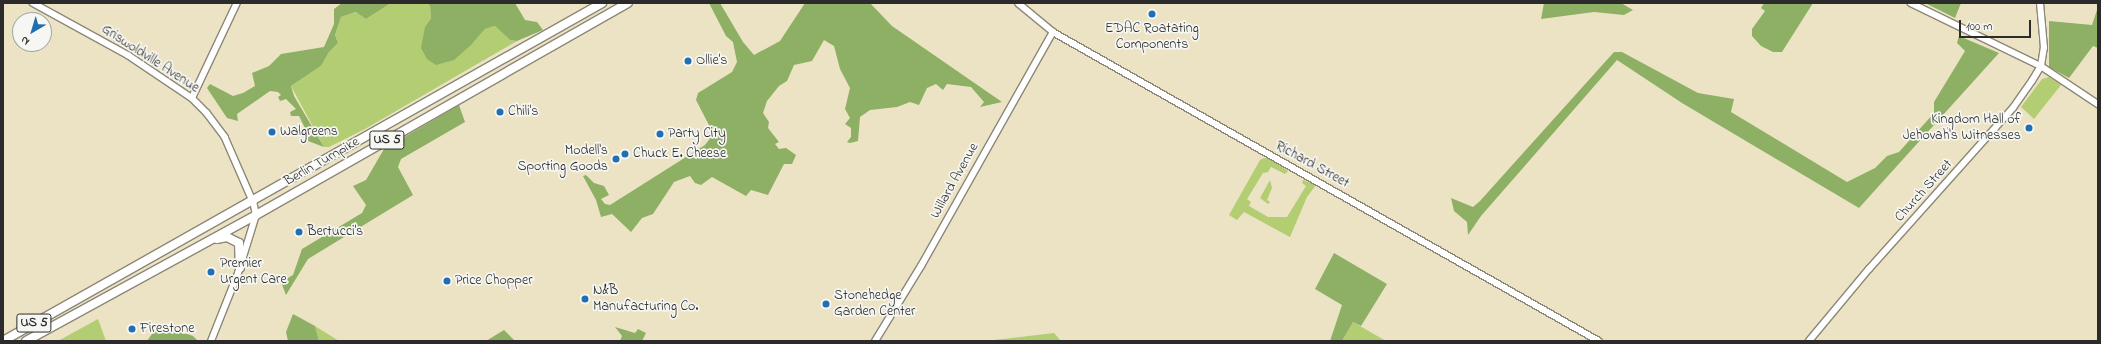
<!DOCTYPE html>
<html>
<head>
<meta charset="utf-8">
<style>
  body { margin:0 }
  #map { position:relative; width:2101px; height:344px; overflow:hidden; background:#ece3c5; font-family:"Indie Flower",sans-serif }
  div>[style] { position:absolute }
  .green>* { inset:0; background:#b3cd72 }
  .forest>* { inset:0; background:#8eb064 }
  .roads { filter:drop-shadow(1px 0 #8c8778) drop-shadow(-1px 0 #8c8778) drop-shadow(0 1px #8c8778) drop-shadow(0 -1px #8c8778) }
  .tertiary>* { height:5.5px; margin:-2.75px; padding:0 2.75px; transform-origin:2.75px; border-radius:2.75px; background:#fff }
  .secondary>* { height:6px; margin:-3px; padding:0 3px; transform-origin:3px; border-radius:3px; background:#fff }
  .trunk>* { height:8px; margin:-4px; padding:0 4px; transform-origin:4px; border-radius:4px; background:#fff }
  .dots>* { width:11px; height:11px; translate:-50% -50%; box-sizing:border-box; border:2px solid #f6f6f2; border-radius:50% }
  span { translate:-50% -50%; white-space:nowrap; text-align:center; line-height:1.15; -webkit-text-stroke:3.5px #f6f6f2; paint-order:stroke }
  .shield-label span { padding:1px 3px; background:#f6f6f2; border:1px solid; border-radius:3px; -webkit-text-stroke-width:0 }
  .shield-label { font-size:13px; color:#2b2b2b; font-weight:700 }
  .poi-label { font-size:14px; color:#2b2b2b }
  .left { translate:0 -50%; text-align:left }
  .right { translate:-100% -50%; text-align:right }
  .street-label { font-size:14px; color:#2b2b2b }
  .frame { position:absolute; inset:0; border:4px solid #2b2b2b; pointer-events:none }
  .north { position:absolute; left:12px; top:12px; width:40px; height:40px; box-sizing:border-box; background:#f6f6f2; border:1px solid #a5a5a2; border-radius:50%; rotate:218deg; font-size:11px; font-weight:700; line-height:16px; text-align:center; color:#2b2b2b }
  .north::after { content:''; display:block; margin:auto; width:14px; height:18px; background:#1f6fb2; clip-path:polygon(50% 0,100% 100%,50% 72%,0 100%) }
  .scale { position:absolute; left:1959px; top:20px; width:72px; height:18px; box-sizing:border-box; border:2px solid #2b2b2b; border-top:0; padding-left:5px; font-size:12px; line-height:14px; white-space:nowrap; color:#2b2b2b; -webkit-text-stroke:3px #f6f6f2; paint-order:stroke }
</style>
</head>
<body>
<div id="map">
  <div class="green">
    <i style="clip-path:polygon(391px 3px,428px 3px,430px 6px,431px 18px,425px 27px,472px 44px,485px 29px,495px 26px,510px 40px,517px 41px,365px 129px,329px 147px,324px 147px,291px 86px,321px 66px,329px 52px,338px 43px,335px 35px,341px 17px,357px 12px,366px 19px)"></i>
    <i style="clip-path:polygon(2049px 77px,2061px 85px,2034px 119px,2021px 107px,2042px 79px)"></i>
    <i style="clip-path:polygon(1264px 158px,1270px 159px,1288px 171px,1285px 174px,1271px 167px,1268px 172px,1263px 173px,1247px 199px,1251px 202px,1249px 206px,1268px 217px,1287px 217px,1306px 186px,1302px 183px,1303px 180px,1316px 185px,1307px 197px,1290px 237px,1244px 212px,1237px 220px,1229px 215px,1260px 160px)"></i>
    <i style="clip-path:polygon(1270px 180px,1272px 188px,1267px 200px,1270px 202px,1268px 204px,1260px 198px)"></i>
    <i style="clip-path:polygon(98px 319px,106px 341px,58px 341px)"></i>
    <i style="clip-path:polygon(1353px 322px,1386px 341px,1342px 341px)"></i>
    <i style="clip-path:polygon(315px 326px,339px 341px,319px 341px)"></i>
    <i style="clip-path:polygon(1054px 333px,1061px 341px,981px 341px,994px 340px)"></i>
  </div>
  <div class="forest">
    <i style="clip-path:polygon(342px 3px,391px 3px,366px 19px,356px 12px,341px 17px,335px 35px,338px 43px,329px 52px,321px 66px,291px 86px,294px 96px,324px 147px,308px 141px,306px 130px,299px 116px,291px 116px,290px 112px,296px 109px,286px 99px,280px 101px,278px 97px,281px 95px,278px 92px,270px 91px,237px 114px,238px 121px,227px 118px,207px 88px,210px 84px,233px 96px,243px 93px,255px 86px,252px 73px,269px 66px,281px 54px,324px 47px,334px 24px,334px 9px)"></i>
    <i style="clip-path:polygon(428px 3px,515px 3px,525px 20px,537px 22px,543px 30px,517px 41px,510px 40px,495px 26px,485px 29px,472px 44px,454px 60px,436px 65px,427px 59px,421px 48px,425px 27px,431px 18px,430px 6px)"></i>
    <i style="clip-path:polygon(709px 3px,720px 3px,743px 42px,754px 55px,780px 41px,805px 3px,870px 3px,892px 26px,1002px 102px,980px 107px,984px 102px,971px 87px,947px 84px,943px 90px,936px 84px,927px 88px,919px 105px,910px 102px,897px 107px,870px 110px,860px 117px,858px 141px,850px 143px,847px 142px,851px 137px,851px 128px,845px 124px,850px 118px,845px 109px,850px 88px,840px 69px,834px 46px,824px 40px,812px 61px,794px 65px,787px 81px,779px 86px,767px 101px,763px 113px,769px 122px,768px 128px,779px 142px,775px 144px,779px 149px,786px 148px,796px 155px,792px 164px,784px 164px,768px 195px,751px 190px,746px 196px,712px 177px,701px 185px,695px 183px,690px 176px,674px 182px,653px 214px,642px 218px,631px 232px,612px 214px,601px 217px,596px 200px,583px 176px,586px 175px,594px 183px,604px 186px,609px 195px,601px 199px,605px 204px,610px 205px,705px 145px,711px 137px,711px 129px,696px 100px,698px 93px,732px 72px,737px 62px,733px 42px,726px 36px)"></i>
    <i style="clip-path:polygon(1544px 3px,1621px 3px,1633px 10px,1624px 15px,1594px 12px,1541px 19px)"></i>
    <i style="clip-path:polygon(1764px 3px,1813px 3px,1782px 52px,1773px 52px,1761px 46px,1752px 36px,1752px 29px,1765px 11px,1761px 8px)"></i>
    <i style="clip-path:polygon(1925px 3px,1961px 3px,1955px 18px)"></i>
    <i style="clip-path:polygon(2098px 7px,2098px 48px,2093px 46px,2069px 78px,2049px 67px,2049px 21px,2092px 25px)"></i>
    <i style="clip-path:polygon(1959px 36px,1999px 53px,1859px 208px,1682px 103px,1617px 60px,1481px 216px,1468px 235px,1467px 222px,1454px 211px,1451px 198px,1473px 207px,1480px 201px,1614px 52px,1622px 52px,1698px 93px,1734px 99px,1731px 112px,1847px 182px,1875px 168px,1887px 156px,1899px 152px,1934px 113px,1934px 102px,1965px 51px,1957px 43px)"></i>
    <i style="clip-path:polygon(459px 105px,465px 122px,401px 159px,398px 167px,413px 195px,308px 259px,286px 295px,281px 282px,293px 275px,302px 249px,362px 213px,366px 205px,353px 186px,366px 180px,384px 149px)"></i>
    <i style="clip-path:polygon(1334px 253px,1387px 284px,1361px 326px,1353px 322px,1342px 341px,1330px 341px,1342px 305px,1315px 289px)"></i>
    <i style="clip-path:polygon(293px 314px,315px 326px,319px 341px,288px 341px,286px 332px)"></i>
    <i style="clip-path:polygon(159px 324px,193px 336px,198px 341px,147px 341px)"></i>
    <i style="clip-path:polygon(615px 327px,635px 333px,638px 329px,646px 333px,642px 341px,620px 341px,622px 336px)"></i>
    <i style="clip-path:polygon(504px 330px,515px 341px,486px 341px)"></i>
  </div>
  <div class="roads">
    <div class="tertiary">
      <i style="left:33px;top:3px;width:108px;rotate:28.7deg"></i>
      <i style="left:128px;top:55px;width:77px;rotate:33.9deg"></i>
      <i style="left:192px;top:98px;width:21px;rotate:45deg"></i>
      <i style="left:207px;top:113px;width:30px;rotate:53deg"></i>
      <i style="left:225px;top:137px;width:70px;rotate:66.4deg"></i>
      <i style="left:1911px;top:3px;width:144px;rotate:25.9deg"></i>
      <i style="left:2041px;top:66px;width:69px;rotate:33.7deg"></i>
      <i style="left:1053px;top:32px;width:627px;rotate:29.51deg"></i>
      <i style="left:192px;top:98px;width:105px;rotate:-64.7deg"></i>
      <i style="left:1809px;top:341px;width:94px;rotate:-50.2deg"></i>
      <i style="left:1869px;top:269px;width:216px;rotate:-48.2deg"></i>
      <i style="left:2013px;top:108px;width:33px;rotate:-55deg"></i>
      <i style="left:2032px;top:81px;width:17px;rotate:-59deg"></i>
      <i style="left:2041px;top:66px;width:18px;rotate:-81deg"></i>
      <i style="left:2044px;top:48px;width:45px;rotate:-95.1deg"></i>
    </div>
    <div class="secondary">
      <i style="left:211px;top:341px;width:73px;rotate:-68.3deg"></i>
      <i style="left:238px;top:273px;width:61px;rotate:-72.8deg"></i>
      <i style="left:256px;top:215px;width:14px;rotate:-102deg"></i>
      <i style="left:875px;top:341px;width:88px;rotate:-58.5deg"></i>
      <i style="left:921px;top:266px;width:269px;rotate:-60.6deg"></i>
      <i style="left:1053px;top:32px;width:45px;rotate:-140.4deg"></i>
    </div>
    <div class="trunk">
      <i style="left:217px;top:239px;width:10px;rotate:-11deg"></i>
      <i style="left:227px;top:237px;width:13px;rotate:27deg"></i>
      <i style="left:239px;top:243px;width:25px;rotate:88deg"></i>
      <i style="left:3px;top:341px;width:688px;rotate:-29.43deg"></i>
      <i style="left:26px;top:341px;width:262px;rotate:-28.7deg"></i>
      <i style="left:256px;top:215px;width:428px;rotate:-29.7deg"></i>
    </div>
  </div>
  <div class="dots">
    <i style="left:1152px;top:14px;background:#1f6fb2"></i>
    <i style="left:688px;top:61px;background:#1f6fb2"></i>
    <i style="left:500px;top:112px;background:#1f6fb2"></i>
    <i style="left:2029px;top:128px;background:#1f6fb2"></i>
    <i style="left:272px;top:132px;background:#1f6fb2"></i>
    <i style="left:660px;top:134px;background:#1f6fb2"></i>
    <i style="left:625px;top:154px;background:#1f6fb2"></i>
    <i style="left:616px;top:159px;background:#1f6fb2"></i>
    <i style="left:299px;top:232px;background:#1f6fb2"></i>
    <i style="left:211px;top:272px;background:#1f6fb2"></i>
    <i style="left:447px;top:281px;background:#1f6fb2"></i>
    <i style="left:585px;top:299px;background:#1f6fb2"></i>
    <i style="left:826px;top:304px;background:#1f6fb2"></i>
    <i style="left:132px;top:329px;background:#1f6fb2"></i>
  </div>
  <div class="shield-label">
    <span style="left:387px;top:140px">US 5</span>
    <span style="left:34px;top:323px">US 5</span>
  </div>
  <div class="poi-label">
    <span style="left:1152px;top:37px">EDAC Roatating<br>Components</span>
    <span class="left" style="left:696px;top:61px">Ollie's</span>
    <span class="left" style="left:508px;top:112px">Chili's</span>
    <span class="right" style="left:2021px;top:128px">Kingdom Hall of<br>Jehovah's Witnesses</span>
    <span class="left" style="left:280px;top:132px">Walgreens</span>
    <span class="left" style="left:668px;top:134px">Party City</span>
    <span class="right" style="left:608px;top:159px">Modell's<br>Sporting Goods</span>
    <span class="left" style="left:633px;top:154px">Chuck E. Cheese</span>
    <span class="left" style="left:307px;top:232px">Bertucci's</span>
    <span class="left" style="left:220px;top:272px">Premier<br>Urgent Care</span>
    <span class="left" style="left:455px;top:281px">Price Chopper</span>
    <span class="left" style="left:593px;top:299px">N&amp;B<br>Manufacturing Co.</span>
    <span class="left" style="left:834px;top:304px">Stonehedge<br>Garden Center</span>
    <span class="left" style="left:140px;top:329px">Firestone</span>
  </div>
  <div class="street-label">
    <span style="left:150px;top:59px;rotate:33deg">Griswoldville Avenue</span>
    <span style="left:322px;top:162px;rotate:-30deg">Berlin Turnpike</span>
    <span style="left:1312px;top:165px;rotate:29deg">Richard Street</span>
    <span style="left:955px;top:181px;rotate:-61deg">Willard Avenue</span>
    <span style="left:1924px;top:191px;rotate:-48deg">Church Street</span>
  </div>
  <div class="frame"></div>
  <div class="north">N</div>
  <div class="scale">100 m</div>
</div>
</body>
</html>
